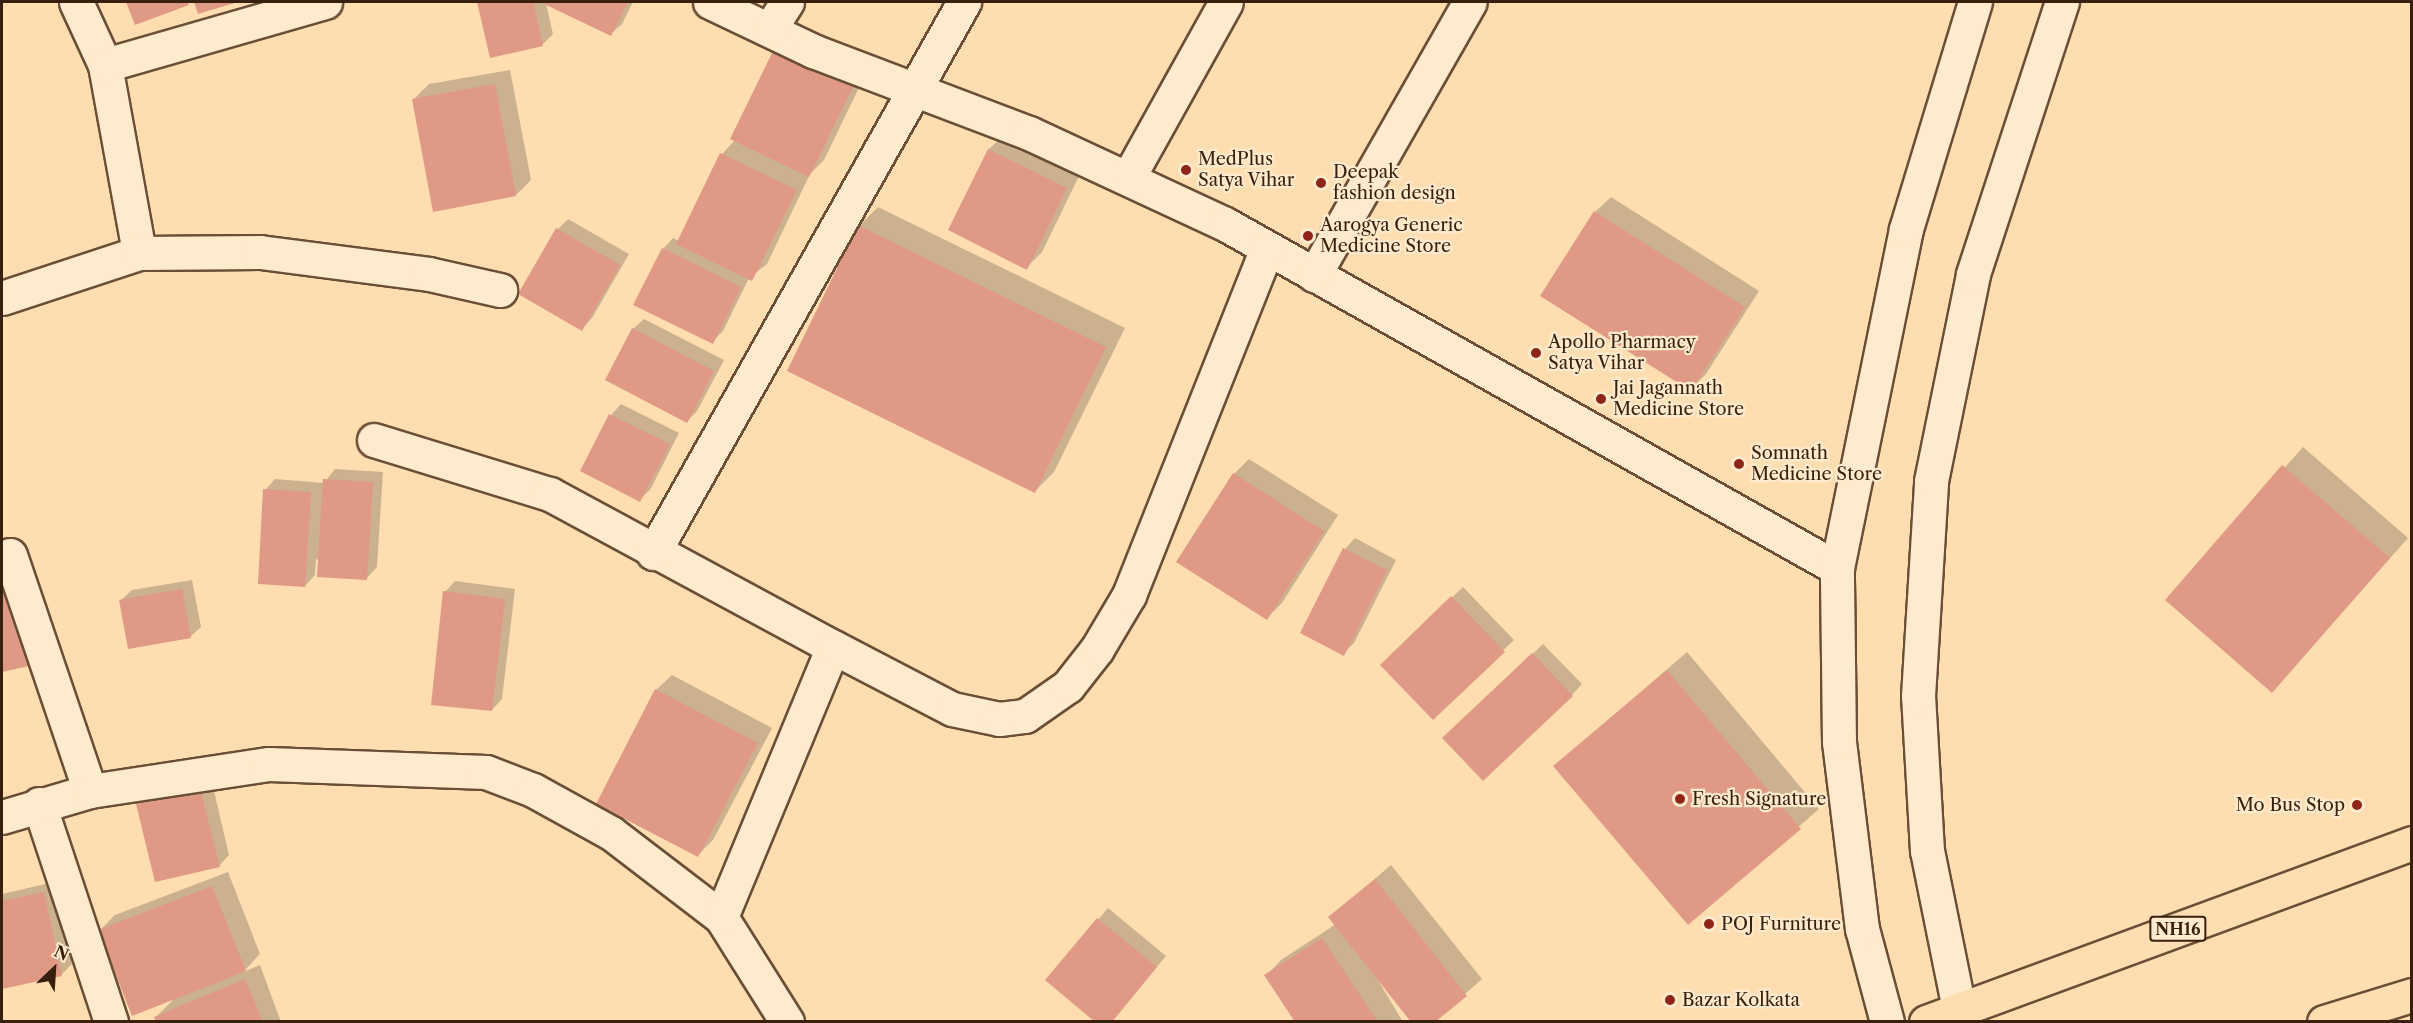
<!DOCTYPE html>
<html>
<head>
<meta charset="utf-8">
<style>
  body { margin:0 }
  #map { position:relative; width:2413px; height:1023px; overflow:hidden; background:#fedeb1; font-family:"Libre Caslon Text",serif }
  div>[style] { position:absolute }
  .shadow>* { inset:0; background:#0003 }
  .building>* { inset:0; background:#df9985 }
  .roads { filter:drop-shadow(2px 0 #6a4f36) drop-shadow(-2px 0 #6a4f36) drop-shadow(0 2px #6a4f36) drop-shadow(0 -2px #6a4f36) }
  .minor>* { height:33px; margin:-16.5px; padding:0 16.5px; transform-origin:16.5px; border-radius:16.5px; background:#feeacc }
  .trunk>* { height:33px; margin:-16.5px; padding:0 16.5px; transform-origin:16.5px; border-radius:16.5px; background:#fedeb1 }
  .dots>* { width:16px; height:16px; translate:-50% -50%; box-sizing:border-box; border:3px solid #feeacc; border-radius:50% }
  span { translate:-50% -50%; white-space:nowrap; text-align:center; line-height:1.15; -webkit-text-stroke:4.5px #feeacc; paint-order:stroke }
  .shield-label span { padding:2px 4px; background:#feeacc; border:2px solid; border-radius:4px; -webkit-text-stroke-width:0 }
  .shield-label { font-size:16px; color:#391f0d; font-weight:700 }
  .poi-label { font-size:18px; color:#391f0d }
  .left { translate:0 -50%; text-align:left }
  .right { translate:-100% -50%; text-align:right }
  .frame { position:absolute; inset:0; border:3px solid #391f0d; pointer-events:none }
  .north { position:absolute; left:24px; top:939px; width:60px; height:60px; -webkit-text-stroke:4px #feeacc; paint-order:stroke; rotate:25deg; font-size:16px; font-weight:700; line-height:24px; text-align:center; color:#391f0d }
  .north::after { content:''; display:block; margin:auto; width:21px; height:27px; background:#391f0d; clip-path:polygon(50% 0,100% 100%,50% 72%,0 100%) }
</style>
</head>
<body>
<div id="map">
  <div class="shadow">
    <i style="clip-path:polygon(127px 2px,191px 2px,135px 23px)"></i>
    <i style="clip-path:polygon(196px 2px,235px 2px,199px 12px)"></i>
    <i style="clip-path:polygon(478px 2px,633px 2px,622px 24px,611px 34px,546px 3px,553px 34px,543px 44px,491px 56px)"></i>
    <i style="clip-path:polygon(868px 69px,824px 160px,810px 174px,767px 264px,749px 278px,723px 331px,712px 342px,663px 249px,673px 238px,679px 241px,722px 154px,735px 140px)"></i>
    <i style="clip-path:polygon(510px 70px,531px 180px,516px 195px,414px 99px,429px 84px)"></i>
    <i style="clip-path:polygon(1005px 134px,1081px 172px,1042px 252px,1026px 268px,950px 230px,989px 149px)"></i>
    <i style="clip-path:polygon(1611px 197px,1759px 291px,1706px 374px,1691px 389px,1595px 212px)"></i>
    <i style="clip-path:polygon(878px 207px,1125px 328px,1054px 472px,1035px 491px,859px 226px)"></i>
    <i style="clip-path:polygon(568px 219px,629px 254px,592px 318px,582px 329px,558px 229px)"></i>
    <i style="clip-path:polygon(644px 319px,724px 360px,697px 411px,687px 422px,633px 329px)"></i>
    <i style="clip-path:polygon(621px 404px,679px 433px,650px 490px,639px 500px,582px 470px,611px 415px)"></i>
    <i style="clip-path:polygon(2303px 447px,2408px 538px,2272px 691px,2167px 600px)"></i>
    <i style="clip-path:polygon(1249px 459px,1338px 515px,1282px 603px,1267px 618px,1234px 474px)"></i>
    <i style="clip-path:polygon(335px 469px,383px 472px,377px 567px,367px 578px,316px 559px,315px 575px,305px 586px,265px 490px,275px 479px,324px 483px)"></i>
    <i style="clip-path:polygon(1355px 538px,1396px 560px,1354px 643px,1343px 654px,1302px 632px,1345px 549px)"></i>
    <i style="clip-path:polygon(20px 542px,44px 650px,29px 665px,2px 671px,2px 546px)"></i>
    <i style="clip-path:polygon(192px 580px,201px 627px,190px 637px,121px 600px,132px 590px)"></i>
    <i style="clip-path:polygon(455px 581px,515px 589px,502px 699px,492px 710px,445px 592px)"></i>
    <i style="clip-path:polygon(1463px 587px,1514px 640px,1433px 718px,1382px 665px)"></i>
    <i style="clip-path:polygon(1543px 644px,1582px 684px,1572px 695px,1455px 728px)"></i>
    <i style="clip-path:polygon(1687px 652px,1819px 809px,1688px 923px,1555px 766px)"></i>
    <i style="clip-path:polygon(672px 675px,772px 728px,713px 840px,698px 855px,656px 690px)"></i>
    <i style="clip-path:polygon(210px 774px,229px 855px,219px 866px,147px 789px)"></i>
    <i style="clip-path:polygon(1391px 865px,1482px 979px,1433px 1022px,1370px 967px,1403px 1022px,1297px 1022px,1266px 976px,1281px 960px,1336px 924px,1330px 917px)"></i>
    <i style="clip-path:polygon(228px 872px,260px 954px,243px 972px,260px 965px,281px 1022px,158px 1022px,156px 1017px,176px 997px,100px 930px,115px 915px)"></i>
    <i style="clip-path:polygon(54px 882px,72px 964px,62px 974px,3px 987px,2px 894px)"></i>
    <i style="clip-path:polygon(1108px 908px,1166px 956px,1115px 1017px,1047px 980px)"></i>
  </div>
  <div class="building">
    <i style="clip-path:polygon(126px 2px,188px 2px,189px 5px,135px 25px)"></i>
    <i style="clip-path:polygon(194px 2px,238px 2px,198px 14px)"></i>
    <i style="clip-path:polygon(477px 2px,533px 2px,543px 46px,490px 58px)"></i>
    <i style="clip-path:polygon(540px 2px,628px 2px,611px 36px)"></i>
    <i style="clip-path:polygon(775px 47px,854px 85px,809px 177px,730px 139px)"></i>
    <i style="clip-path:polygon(495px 84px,516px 196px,433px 212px,412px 99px)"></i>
    <i style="clip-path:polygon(988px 149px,1067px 188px,1027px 270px,948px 230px)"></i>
    <i style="clip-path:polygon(720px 153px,797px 190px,752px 281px,676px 244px)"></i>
    <i style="clip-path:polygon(1594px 211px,1745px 307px,1691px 391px,1540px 296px)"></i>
    <i style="clip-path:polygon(858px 225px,1106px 347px,1035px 493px,787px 371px)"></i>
    <i style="clip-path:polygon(556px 228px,620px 265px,582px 331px,518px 294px)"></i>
    <i style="clip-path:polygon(662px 248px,741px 287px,713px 344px,633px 305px)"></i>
    <i style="clip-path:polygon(632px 328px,714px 371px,687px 423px,605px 380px)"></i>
    <i style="clip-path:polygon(609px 414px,670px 444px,640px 502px,580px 471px)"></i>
    <i style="clip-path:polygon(2282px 465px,2390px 558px,2272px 693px,2165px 600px)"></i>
    <i style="clip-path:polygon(1233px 473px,1324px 531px,1267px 620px,1176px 562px)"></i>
    <i style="clip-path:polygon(323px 479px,373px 482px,367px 580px,317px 577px)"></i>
    <i style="clip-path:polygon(263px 489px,311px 492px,305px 587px,258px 584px)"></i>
    <i style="clip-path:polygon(1343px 548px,1387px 570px,1344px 656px,1300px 633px)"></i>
    <i style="clip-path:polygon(5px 556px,29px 666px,2px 672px,2px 557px)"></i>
    <i style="clip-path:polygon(182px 589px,191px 638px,128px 649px,119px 600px)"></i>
    <i style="clip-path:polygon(443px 591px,505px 599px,492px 711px,431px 705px)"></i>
    <i style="clip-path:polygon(1451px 596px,1505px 652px,1433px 720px,1380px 665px)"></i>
    <i style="clip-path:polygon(1532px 653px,1573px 696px,1483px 781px,1442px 738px)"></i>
    <i style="clip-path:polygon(1667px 670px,1801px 829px,1688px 925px,1553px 766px)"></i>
    <i style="clip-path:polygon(655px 689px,758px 743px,698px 857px,596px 804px)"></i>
    <i style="clip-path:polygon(199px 784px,220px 867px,155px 882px,135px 800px)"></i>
    <i style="clip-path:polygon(1375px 879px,1467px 996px,1435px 1022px,1411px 1022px,1328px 917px)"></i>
    <i style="clip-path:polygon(212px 886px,246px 971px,132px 1016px,98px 930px)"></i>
    <i style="clip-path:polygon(44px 892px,62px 976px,2px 989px,2px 901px)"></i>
    <i style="clip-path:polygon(1097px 918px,1157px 967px,1112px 1022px,1095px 1022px,1045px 980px)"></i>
    <i style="clip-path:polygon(1322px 938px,1378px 1022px,1295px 1022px,1264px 975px)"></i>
    <i style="clip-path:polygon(245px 979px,263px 1022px,156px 1022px,154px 1017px)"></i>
  </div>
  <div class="roads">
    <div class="minor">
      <i style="left:76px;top:2px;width:69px;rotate:65.3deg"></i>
      <i style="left:105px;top:65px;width:191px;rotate:79.7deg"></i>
      <i style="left:710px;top:2px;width:114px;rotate:25.4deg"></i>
      <i style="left:813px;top:51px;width:231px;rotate:20.8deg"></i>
      <i style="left:1029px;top:133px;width:216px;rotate:24.9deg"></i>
      <i style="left:1225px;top:224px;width:702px;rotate:29.34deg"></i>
      <i style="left:770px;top:29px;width:32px;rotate:-58deg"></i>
      <i style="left:105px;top:65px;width:229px;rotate:-16deg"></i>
      <i style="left:1128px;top:178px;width:201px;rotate:-60.9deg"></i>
      <i style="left:1314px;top:275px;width:314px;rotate:-60.3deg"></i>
      <i style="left:2px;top:298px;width:144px;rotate:-18.2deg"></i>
      <i style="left:139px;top:253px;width:121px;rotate:-0.5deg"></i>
      <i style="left:260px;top:252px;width:170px;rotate:7.4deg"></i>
      <i style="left:429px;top:274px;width:73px;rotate:12.7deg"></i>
      <i style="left:374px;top:440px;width:184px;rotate:17.1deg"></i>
      <i style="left:550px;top:494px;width:322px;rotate:28.4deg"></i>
      <i style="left:653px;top:553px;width:633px;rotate:-60.56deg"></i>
      <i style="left:10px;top:555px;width:249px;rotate:71.3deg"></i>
      <i style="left:39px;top:804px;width:230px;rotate:71.7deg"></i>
      <i style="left:2px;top:817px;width:92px;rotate:-16.5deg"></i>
      <i style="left:90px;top:791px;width:181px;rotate:-8.6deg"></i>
      <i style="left:269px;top:764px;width:217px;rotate:2.1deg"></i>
      <i style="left:486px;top:772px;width:50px;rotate:21deg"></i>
      <i style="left:533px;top:790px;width:89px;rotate:28.9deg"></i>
      <i style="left:611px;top:833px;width:138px;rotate:37.4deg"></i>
      <i style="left:721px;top:917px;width:124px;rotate:57.8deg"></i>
      <i style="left:721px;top:917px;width:292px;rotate:-67.5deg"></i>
      <i style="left:833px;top:647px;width:134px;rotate:27.5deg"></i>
      <i style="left:952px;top:709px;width:48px;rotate:12deg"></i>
      <i style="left:999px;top:719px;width:26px;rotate:-7deg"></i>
      <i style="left:1025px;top:716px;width:52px;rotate:-34.9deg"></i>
      <i style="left:1068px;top:686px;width:47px;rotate:-51.9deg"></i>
      <i style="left:1097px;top:649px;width:63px;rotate:-59.3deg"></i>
      <i style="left:1129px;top:595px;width:373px;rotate:-68.3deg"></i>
      <i style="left:1959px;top:1009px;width:161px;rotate:-101.4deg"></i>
      <i style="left:1927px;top:851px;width:155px;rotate:-93.3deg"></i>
      <i style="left:1918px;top:696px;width:215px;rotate:-86.5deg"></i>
      <i style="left:1931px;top:481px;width:211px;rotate:-78.5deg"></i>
      <i style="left:1973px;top:274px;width:286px;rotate:-71.9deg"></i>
      <i style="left:1887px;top:1022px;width:96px;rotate:-105deg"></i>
      <i style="left:1862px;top:929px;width:188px;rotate:-97deg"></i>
      <i style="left:1839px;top:742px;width:174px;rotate:-90.7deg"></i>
      <i style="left:1837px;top:568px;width:346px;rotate:-78.5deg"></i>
      <i style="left:1906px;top:229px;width:237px;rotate:-73.1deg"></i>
    </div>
    <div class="trunk">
      <i style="left:1926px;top:1022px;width:518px;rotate:-20.22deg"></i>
      <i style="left:2324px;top:1022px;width:92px;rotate:-17.1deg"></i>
    </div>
  </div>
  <div class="dots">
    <i style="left:1186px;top:170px;background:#8f2418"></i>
    <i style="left:1321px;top:183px;background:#8f2418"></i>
    <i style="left:1308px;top:236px;background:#8f2418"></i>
    <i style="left:1536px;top:353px;background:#8f2418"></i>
    <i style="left:1601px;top:399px;background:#8f2418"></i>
    <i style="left:1739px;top:464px;background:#8f2418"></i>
    <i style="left:1680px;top:799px;background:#8f2418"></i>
    <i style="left:2357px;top:805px;background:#8f2418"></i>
    <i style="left:1709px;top:924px;background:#8f2418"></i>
    <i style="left:1670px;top:1000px;background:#8f2418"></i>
  </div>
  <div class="shield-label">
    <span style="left:2178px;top:929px">NH16</span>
  </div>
  <div class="poi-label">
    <span class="left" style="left:1198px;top:170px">MedPlus<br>Satya Vihar</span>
    <span class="left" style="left:1333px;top:183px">Deepak<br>fashion design</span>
    <span class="left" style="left:1320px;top:236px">Aarogya Generic<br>Medicine Store</span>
    <span class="left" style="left:1548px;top:353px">Apollo Pharmacy<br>Satya Vihar</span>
    <span class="left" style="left:1613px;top:399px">Jai Jagannath<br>Medicine Store</span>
    <span class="left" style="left:1751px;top:464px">Somnath<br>Medicine Store</span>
    <span class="left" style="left:1692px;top:799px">Fresh Signature</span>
    <span class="right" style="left:2345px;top:805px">Mo Bus Stop</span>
    <span class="left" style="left:1721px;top:924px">POJ Furniture</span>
    <span class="left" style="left:1682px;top:1000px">Bazar Kolkata</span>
  </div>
  <div class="frame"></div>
  <div class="north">N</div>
</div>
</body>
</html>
